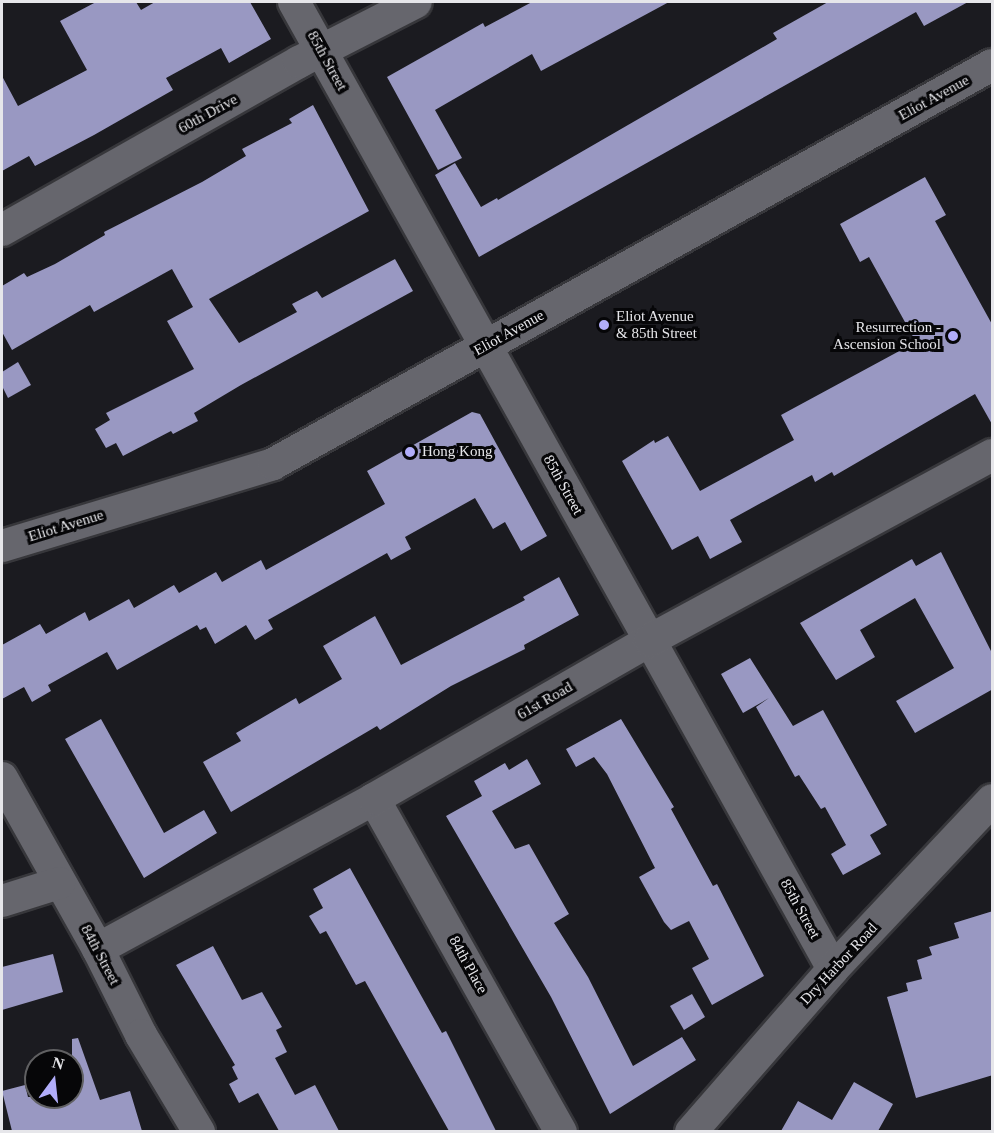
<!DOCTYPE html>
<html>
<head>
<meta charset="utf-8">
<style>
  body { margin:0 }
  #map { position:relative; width:994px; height:1133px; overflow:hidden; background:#1b1b20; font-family:Georgia,serif }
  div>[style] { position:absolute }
  .building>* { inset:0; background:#9998c2 }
  .roads { filter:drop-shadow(2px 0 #37373b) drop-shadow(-2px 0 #37373b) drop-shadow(0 2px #37373b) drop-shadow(0 -2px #37373b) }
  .street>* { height:32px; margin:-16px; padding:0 16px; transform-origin:16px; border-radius:16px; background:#66666d }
  .dots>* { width:16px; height:16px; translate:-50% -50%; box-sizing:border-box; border:3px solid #060608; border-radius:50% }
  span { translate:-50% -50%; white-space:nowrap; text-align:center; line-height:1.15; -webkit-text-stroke:6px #060608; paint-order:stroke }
  .street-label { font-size:15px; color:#e6e6ea }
  .poi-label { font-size:15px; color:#e6e6ea }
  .left { translate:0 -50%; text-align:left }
  .right { translate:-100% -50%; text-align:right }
  .frame { position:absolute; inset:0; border:3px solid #e6e6ea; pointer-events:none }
  .north { position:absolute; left:24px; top:1049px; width:60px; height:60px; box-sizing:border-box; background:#060608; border:2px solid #606062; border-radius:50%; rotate:15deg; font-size:16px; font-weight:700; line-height:24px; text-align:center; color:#e6e6ea }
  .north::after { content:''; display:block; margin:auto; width:21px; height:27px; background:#b1adfa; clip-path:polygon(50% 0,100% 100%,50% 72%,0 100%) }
</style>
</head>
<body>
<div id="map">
  <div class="building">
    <i style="clip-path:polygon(96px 2px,136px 2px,141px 10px,155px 2px,250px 2px,271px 39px,229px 63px,221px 48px,166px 78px,173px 90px,94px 135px,35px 166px,29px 156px,2px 171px,2px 76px,18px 106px,87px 70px,60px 21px)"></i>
    <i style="clip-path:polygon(532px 2px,669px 2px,541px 71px,532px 54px,435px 110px,462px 158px,438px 170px,387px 77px,483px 23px,485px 27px)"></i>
    <i style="clip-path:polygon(828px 2px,968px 2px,924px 26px,916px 12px,479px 257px,435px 175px,455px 163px,481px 207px,497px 198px,498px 200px,777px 39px,773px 33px)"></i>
    <i style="clip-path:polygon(313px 105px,369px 211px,209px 299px,239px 343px,297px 312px,292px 304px,317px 291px,322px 298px,395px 259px,413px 291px,241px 385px,194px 413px,198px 421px,173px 434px,171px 431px,123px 456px,116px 443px,106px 448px,95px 429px,110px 420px,106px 413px,194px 369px,167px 321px,193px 307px,172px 269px,94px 312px,90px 305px,12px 350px,2px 332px,2px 286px,24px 273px,27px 277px,55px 264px,105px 235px,104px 232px,202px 182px,246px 156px,242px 149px,292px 123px,289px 119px)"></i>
    <i style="clip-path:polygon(925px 177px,946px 215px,935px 221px,993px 326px,993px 426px,975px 394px,834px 476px,832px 472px,815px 482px,812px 475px,730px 520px,742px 542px,710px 559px,698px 536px,672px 550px,622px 461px,654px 440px,655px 443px,668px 436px,700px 491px,794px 440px,781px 415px,916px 342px,869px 257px,860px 262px,840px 224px)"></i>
    <i style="clip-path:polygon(18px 362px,31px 385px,8px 398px,2px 386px,2px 372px)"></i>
    <i style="clip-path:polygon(472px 412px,480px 414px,547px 536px,521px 551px,505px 522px,493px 529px,475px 498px,405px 537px,411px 549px,391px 560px,387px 553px,268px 620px,273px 629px,255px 640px,246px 625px,215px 644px,206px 627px,200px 630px,197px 625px,117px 670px,107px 652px,48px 685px,51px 691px,32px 702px,24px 687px,2px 699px,2px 645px,40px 624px,46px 634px,85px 612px,89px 621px,129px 599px,134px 608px,174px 585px,179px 593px,216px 572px,222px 582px,261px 560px,266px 570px,385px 504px,367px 471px)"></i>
    <i style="clip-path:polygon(941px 552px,993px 655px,993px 689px,915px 733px,896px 701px,954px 668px,915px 598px,860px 630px,875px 657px,836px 680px,800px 623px,912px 559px,916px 566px)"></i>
    <i style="clip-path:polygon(559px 577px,579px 615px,524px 645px,525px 649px,451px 686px,380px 730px,377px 726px,231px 812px,203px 762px,241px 741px,236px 733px,296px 698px,299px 704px,342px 679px,323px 646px,375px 616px,401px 665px,525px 600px,523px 597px)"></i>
    <i style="clip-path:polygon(750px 658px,793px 726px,823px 710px,887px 825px,870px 835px,881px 854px,843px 875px,831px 854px,846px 845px,825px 807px,821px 809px,799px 775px,795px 777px,756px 707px,769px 698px,743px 713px,721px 674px)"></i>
    <i style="clip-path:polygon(101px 719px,164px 833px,204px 810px,217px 833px,144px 878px,65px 739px)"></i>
    <i style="clip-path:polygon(621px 719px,674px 807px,671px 809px,713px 886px,717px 884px,764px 976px,712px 1005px,692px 968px,709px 959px,689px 921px,671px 930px,664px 922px,639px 877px,655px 868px,607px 774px,594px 757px,576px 767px,566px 749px)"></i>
    <i style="clip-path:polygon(527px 759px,541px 784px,492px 811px,515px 849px,529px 844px,569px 914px,554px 923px,588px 977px,633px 1066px,682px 1037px,696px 1060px,610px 1114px,551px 997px,446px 816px,482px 796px,474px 781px,505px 763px,509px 770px)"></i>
    <i style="clip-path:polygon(350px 868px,442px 1033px,446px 1031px,496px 1131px,449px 1131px,365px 981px,356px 985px,326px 931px,320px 934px,309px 916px,323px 908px,313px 889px)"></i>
    <i style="clip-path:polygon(993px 911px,993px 1075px,916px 1098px,887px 997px,908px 991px,906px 983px,922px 979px,917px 960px,932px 955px,929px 947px,959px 938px,954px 923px)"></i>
    <i style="clip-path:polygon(213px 946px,242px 1000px,262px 992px,282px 1027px,276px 1030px,287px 1052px,275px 1058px,295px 1095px,315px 1085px,339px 1131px,279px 1131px,258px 1093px,239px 1103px,229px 1084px,238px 1079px,232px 1067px,235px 1065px,176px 965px)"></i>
    <i style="clip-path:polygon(53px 954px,63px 992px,2px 1010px,2px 967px)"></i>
    <i style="clip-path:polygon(692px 994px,705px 1017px,684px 1030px,670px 1006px)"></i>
    <i style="clip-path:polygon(78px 1038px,100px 1100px,130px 1091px,142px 1131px,12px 1131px,2px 1091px,25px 1085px,28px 1097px,72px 1097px,72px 1039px)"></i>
    <i style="clip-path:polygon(854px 1082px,893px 1104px,878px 1131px,781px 1131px,798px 1101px,832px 1120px)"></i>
  </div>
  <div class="roads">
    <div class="street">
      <i style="left:294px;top:2px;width:1107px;rotate:60.86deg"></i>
      <i style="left:2px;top:230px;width:341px;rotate:-29.5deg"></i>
      <i style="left:299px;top:62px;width:131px;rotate:-27.1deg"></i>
      <i style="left:2px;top:546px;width:283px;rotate:-16.8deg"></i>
      <i style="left:273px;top:464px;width:822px;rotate:-29.03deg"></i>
      <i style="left:2px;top:778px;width:196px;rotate:60.7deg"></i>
      <i style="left:98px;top:949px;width:96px;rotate:63.4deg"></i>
      <i style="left:141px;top:1035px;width:113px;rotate:59.1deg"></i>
      <i style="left:374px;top:799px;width:382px;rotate:60.7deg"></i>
      <i style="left:2px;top:901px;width:60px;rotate:-17.5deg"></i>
      <i style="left:98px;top:949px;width:314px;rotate:-28.5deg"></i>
      <i style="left:374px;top:799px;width:319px;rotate:-29.9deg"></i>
      <i style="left:650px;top:640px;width:389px;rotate:-28.4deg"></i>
      <i style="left:691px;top:1132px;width:216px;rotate:-48.9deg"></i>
      <i style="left:833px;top:969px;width:232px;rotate:-46.7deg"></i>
    </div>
  </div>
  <div class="dots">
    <i style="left:604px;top:325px;background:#b1adfa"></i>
    <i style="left:953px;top:336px;background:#b1adfa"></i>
    <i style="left:410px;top:452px;background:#b1adfa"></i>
  </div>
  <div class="street-label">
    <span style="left:327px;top:61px;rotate:61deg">85th Street</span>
    <span style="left:934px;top:98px;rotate:-29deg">Eliot Avenue</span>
    <span style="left:208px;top:114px;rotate:-29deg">60th Drive</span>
    <span style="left:509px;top:333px;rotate:-29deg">Eliot Avenue</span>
    <span style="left:563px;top:485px;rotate:61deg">85th Street</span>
    <span style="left:66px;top:526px;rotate:-17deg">Eliot Avenue</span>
    <span style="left:545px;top:701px;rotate:-30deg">61st Road</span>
    <span style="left:800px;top:909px;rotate:61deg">85th Street</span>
    <span style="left:100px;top:955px;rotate:62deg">84th Street</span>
    <span style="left:839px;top:964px;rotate:-47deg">Dry Harbor Road</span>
    <span style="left:468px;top:965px;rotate:61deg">84th Place</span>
  </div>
  <div class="poi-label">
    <span class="left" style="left:616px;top:325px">Eliot Avenue<br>&amp; 85th Street</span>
    <span class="right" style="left:941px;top:336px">Resurrection -<br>Ascension School</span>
    <span class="left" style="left:422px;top:452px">Hong Kong</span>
  </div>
  <div class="frame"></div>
  <div class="north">N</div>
</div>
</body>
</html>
